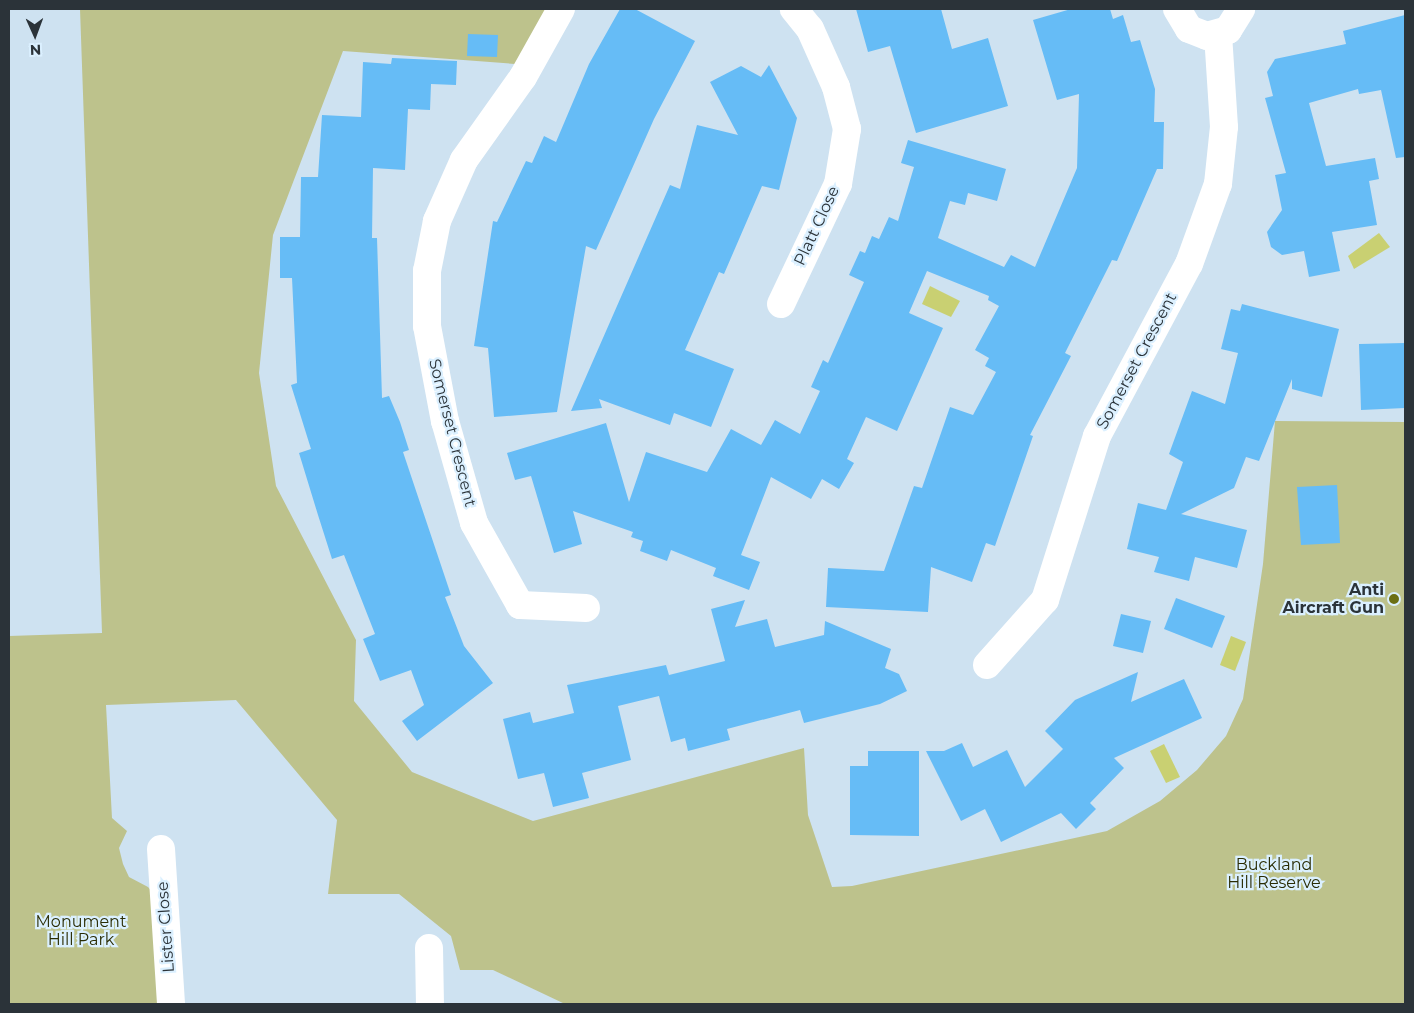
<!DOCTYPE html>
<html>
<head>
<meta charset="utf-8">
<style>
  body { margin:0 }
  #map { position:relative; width:1414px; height:1013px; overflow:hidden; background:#cee2f1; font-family:Montserrat,sans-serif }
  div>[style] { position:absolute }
  .green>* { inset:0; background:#bdc28c }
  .water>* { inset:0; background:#c9d072 }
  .building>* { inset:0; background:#66bcf6 }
  .street>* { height:28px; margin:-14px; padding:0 14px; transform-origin:14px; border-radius:14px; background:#fff }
  .dots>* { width:14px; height:14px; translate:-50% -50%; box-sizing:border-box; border:2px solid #dbf0ff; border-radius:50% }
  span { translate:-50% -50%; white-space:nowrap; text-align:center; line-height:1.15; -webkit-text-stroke:4.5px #dbf0ff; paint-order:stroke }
  .street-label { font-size:16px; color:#2b3339 }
  .poi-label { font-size:16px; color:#2b3339; font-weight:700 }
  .right { translate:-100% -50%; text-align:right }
  .park-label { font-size:16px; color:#2a2c03 }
  .frame { position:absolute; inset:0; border:10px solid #2b3339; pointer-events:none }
  .north { position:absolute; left:10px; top:10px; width:50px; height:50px; -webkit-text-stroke:4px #dbf0ff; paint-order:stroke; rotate:178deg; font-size:14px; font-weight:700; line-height:20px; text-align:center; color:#2b3339 }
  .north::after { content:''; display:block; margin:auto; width:18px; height:22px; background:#2b3339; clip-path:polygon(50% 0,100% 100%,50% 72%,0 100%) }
</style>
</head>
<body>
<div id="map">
  <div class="green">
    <i style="clip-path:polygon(80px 9px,548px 9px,515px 64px,343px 51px,273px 235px,259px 373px,276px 486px,356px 640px,354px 701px,412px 772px,533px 821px,804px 748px,808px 815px,832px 887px,852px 886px,1107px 831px,1160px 801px,1197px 770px,1226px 736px,1243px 699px,1263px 564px,1275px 421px,1405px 422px,1405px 1004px,565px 1004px,493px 970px,460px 970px,451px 936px,399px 894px,328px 894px,337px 820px,236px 700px,106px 705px,112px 818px,127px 831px,119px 848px,123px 864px,129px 877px,148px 887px,160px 901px,164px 1004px,9px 1004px,9px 636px,102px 633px)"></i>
  </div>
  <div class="water">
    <i style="clip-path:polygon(1379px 233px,1390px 247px,1354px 269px,1348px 256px)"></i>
    <i style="clip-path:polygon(930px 286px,960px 301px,951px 317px,922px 304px)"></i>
    <i style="clip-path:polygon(1231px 636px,1246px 642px,1235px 671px,1220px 665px)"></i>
    <i style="clip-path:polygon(1164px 744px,1180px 777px,1166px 783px,1150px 751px)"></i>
  </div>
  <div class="building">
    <i style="clip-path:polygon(620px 9px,635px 9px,695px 41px,654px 119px,596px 250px,586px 246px,557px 412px,494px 417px,488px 348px,474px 346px,493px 221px,497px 222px,526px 161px,532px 163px,544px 136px,556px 142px,589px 64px)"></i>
    <i style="clip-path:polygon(856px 9px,941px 9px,952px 49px,988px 38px,1008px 106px,916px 133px,890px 46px,868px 52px)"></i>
    <i style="clip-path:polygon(1071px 9px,1110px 9px,1113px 19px,1123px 15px,1131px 42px,1140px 40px,1155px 89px,1154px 122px,1164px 122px,1163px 169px,1157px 169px,1117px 261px,1112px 260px,1065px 353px,1071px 356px,1030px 435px,1033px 436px,995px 546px,986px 543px,972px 582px,931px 567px,928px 612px,826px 607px,828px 568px,884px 571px,914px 486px,922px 488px,950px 407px,973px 415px,996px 372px,985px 366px,989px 358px,975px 350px,999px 306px,988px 300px,989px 296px,927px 271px,909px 313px,943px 328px,897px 431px,866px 417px,847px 459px,854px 463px,839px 489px,822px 479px,811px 499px,771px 477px,741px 555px,760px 562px,749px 590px,713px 576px,716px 568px,671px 550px,667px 561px,640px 551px,643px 541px,631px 537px,633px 532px,573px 511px,582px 544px,554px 553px,531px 476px,515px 480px,507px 453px,606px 423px,629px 502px,646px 452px,707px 472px,731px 429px,761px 445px,775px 420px,800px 434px,820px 391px,811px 387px,823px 360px,828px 363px,864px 282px,849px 275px,860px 251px,865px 253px,872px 236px,879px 239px,889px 217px,898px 221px,914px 167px,901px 163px,908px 140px,1006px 169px,997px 201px,968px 193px,965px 205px,950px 201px,938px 238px,1004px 267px,1011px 255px,1035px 267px,1077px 168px,1079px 94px,1057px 100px,1033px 20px)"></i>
    <i style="clip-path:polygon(1405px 15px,1405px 157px,1396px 158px,1381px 90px,1359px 94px,1358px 89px,1309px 103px,1326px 166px,1375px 158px,1379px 179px,1369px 181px,1377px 225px,1332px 232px,1340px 271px,1309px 277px,1304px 251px,1282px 255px,1271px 247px,1267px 232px,1282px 210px,1275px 175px,1286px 173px,1265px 98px,1273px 96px,1267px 72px,1275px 59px,1346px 44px,1343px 31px)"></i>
    <i style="clip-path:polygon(468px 34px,498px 35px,497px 57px,467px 56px)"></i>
    <i style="clip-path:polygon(392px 58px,457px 61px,456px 85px,431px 84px,430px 110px,408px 109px,405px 170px,373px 168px,372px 238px,377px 238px,382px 398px,389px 396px,400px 422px,409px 450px,403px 452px,451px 595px,445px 597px,464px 646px,493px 683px,417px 741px,402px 721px,424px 705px,411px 670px,380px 681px,363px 639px,375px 634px,344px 555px,332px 559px,318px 515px,299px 453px,311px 449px,291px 385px,297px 383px,292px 278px,280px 278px,280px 237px,300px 237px,301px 177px,318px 177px,322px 115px,361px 117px,363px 62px,391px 64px)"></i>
    <i style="clip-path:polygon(769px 65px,797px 118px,779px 190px,762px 186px,724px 274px,719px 272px,685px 350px,734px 369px,711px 427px,674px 413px,670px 425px,599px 399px,602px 408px,571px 411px,670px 185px,680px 189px,697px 125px,738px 135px,710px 82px,741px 66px,761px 77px)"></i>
    <i style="clip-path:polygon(1242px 304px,1339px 329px,1322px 397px,1292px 389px,1292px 379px,1259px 461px,1246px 457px,1234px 488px,1181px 514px,1247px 530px,1237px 568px,1195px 557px,1189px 581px,1154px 572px,1159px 557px,1127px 549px,1138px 503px,1166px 510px,1183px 462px,1169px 454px,1192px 391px,1225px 404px,1238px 353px,1221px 349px,1231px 309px,1240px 311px)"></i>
    <i style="clip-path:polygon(1405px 343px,1405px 408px,1361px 410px,1359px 344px)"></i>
    <i style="clip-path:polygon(1337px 485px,1340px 543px,1301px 545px,1297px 487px)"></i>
    <i style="clip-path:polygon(1176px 598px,1225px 616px,1212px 648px,1164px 629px)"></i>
    <i style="clip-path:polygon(745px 600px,735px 627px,767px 619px,775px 647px,824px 635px,825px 621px,891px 649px,885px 668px,899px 674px,907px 691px,880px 704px,804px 723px,800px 710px,727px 729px,730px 740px,688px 751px,685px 738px,671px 742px,659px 696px,618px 706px,631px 760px,582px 773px,589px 798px,553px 807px,544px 773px,518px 779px,503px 719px,530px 712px,533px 723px,574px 713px,567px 685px,666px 665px,669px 675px,725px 661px,711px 609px)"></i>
    <i style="clip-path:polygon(1121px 614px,1151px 621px,1143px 653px,1113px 646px)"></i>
    <i style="clip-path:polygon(1138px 672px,1131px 702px,1184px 679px,1202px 718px,1114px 758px,1124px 768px,1090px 803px,1096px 809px,1076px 829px,1061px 813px,1001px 842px,985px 809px,961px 821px,926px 751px,944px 751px,962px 743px,973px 767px,1007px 750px,1025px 787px,1063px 749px,1045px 731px,1075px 700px)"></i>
    <i style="clip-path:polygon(868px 751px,919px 751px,919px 836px,850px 835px,850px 766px,868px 766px)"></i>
  </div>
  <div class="street">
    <i style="left:561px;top:9px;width:78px;rotate:119.2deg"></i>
    <i style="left:523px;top:77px;width:102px;rotate:125.4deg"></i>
    <i style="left:464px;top:160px;width:67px;rotate:113.9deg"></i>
    <i style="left:437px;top:221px;width:51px;rotate:101.3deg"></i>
    <i style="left:427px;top:271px;width:55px;rotate:90deg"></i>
    <i style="left:427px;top:326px;width:97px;rotate:79.3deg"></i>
    <i style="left:445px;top:421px;width:106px;rotate:74.1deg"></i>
    <i style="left:474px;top:523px;width:94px;rotate:60.7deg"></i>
    <i style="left:520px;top:605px;width:66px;rotate:2.6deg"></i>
    <i style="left:1177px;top:9px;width:23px;rotate:59deg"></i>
    <i style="left:1189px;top:29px;width:19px;rotate:21deg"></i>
    <i style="left:1207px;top:36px;width:22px;rotate:-16deg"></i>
    <i style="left:1228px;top:30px;width:25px;rotate:-58deg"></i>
    <i style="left:781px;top:304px;width:133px;rotate:-64.6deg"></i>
    <i style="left:838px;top:184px;width:56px;rotate:-80.7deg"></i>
    <i style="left:847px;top:129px;width:43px;rotate:-104.7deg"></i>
    <i style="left:836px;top:87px;width:64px;rotate:-114.1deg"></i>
    <i style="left:810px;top:29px;width:26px;rotate:-129deg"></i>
    <i style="left:987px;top:665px;width:87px;rotate:-48.3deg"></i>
    <i style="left:1045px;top:600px;width:172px;rotate:-72.4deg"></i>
    <i style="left:1097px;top:436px;width:195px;rotate:-61.9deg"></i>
    <i style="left:1189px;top:264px;width:85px;rotate:-70.1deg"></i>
    <i style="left:1218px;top:184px;width:57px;rotate:-84deg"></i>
    <i style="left:1224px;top:127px;width:92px;rotate:-93.7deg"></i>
    <i style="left:161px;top:849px;width:155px;rotate:86.3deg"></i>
    <i style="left:429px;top:948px;width:56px;rotate:89deg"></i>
  </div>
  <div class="dots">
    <i style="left:1394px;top:599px;background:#6b6f14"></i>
  </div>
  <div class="street-label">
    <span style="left:817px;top:226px;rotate:-65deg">Platt Close</span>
    <span style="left:1137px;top:361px;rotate:-62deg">Somerset Crescent</span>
    <span style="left:452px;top:433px;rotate:76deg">Somerset Crescent</span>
    <span style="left:166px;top:927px;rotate:-94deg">Lister Close</span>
  </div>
  <div class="poi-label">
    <span class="right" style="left:1384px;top:599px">Anti<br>Aircraft Gun</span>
  </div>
  <div class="park-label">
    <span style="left:1274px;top:874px">Buckland<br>Hill Reserve</span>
    <span style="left:81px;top:931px">Monument<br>Hill Park</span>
  </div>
  <div class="frame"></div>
  <div class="north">N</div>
</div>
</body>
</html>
